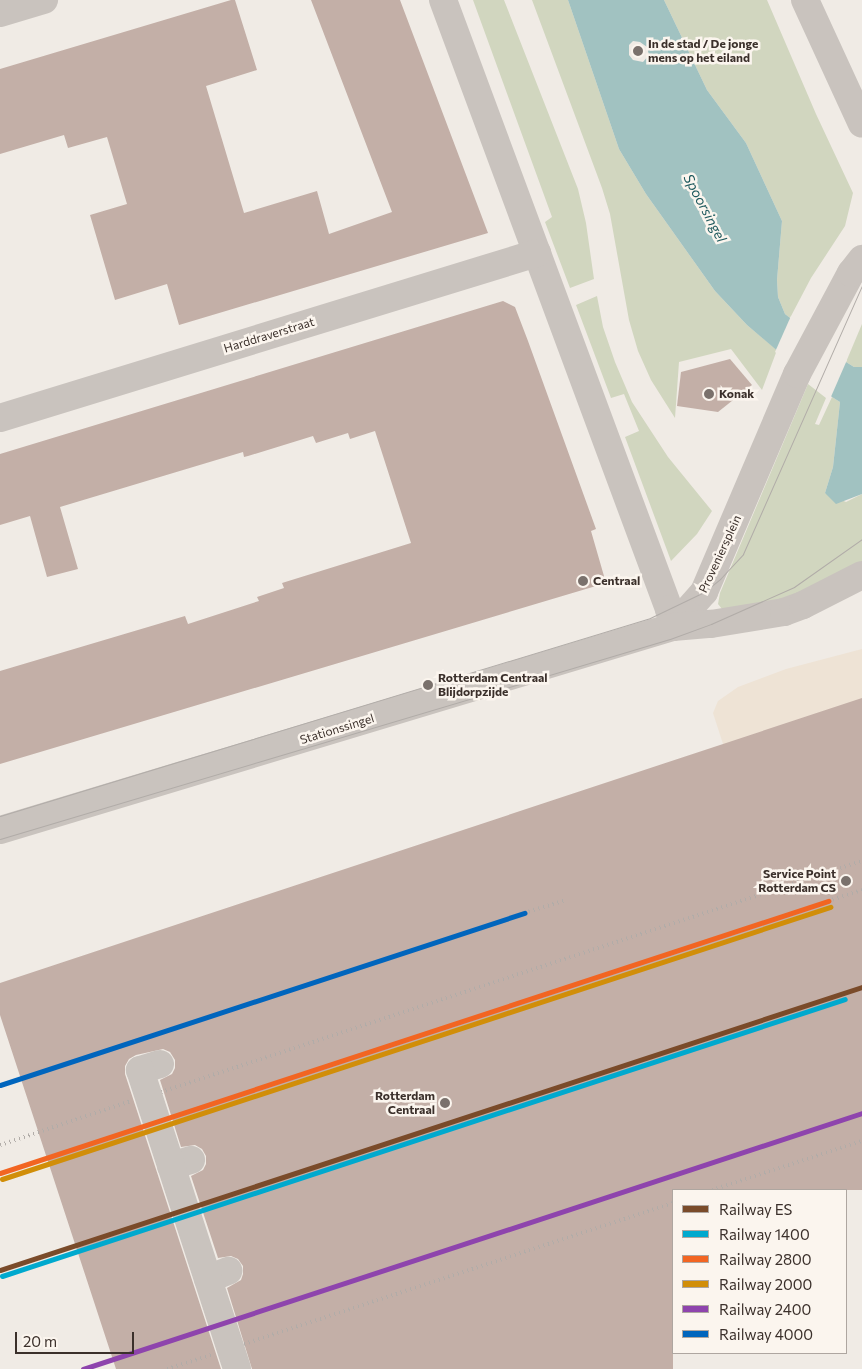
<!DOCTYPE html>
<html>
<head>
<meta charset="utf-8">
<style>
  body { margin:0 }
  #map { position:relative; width:862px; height:1369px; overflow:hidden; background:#f0ebe5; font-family:Commissioner,sans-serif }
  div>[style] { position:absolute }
  .green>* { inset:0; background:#d1d6bf }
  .plaza>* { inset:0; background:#eee3d5 }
  .water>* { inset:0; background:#a1c2c1 }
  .pier>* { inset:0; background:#f0ebe5 }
  .building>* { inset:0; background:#c3afa7 }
  .minor>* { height:28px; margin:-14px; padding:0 14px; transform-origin:14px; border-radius:14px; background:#c9c3be }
  .tram>* { height:1px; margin:-0.5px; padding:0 0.5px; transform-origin:0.5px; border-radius:0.5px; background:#b1aca8 }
  .rail>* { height:4px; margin-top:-2px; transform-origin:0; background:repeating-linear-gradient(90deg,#b1aca8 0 1px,transparent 0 5px) }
  .minor-bridge>* { height:28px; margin:-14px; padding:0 14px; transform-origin:14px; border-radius:14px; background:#c9c3be }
  .rail-1>* { height:5px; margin:-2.5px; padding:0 2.5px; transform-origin:2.5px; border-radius:2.5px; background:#7a4b2a }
  .rail-2>* { height:5px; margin:-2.5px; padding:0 2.5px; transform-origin:2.5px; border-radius:2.5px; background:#00a9ce }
  .rail-3>* { height:5px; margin:-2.5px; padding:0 2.5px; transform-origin:2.5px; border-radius:2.5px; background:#f26522 }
  .rail-4>* { height:5px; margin:-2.5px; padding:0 2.5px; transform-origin:2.5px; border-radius:2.5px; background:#d18e09 }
  .rail-5>* { height:5px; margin:-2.5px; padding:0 2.5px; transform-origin:2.5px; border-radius:2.5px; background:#8e44ad }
  .rail-6>* { height:5px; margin:-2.5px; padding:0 2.5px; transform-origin:2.5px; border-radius:2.5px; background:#0065bd }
  .dots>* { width:14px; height:14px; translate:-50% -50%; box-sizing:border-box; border:2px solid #fbf5ee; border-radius:50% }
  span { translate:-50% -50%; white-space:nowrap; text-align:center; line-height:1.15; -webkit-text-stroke:5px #fbf5ee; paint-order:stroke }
  .poi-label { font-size:12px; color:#3b302b; font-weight:700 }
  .left { translate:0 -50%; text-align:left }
  .right { translate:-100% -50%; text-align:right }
  .street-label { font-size:12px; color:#3b302b }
  .water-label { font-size:14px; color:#1f5a5e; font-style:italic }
  .legend { position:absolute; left:672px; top:1189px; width:175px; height:165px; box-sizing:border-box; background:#fbf5ee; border:1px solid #aea6a0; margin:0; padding:6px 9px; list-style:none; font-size:15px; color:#3b302b }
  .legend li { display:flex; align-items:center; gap:10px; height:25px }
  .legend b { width:25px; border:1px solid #aea6a0 }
  .scale { position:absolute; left:15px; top:1332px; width:119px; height:22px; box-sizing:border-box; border:2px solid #3b302b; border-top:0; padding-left:6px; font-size:15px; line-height:18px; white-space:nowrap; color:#3b302b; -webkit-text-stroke:4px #fbf5ee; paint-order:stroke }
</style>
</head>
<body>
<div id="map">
  <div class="green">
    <i style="clip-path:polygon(473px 0,504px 0,578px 189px,586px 223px,594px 279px,570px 288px,545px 222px,552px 217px)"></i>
    <i style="clip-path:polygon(532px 0,568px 0,619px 149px,646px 194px,715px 291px,747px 325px,777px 350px,762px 390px,731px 349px,679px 362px,675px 418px,651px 380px,638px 351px,629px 320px,610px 214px,602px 188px)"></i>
    <i style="clip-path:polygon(664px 0,767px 0,816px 114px,853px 193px,845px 226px,811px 278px,790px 318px,785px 314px,778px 297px,777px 280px,782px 221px,746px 143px,707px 90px)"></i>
    <i style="clip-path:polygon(597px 296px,603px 327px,615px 362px,632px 402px,668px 457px,712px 511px,697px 534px,671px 561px,625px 437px,639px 431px,624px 394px,611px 398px,576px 305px)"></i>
    <i style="clip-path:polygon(862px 324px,862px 367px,854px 367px,846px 362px)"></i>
    <i style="clip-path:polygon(808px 384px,826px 398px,815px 424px,819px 425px,832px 397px,840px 402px,833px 467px,825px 493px,846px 502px,862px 494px,862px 562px,776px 607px,722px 609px,718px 604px,720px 593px)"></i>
  </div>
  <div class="plaza">
    <i style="clip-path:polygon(862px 649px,862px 776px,734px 778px,713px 713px,718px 701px,738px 687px,786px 669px)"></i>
  </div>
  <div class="water">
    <i style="clip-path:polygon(evenodd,568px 0,664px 0,707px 90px,746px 143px,782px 221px,777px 280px,778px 297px,785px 314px,846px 362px,854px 367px,862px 367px,862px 494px,836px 504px,825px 493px,833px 467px,840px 402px,832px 397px,747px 325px,715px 291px,646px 194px,619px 149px,568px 0,633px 41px,640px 42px,647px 47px,649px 55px,643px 62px,633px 60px,629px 55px,629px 45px,633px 41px)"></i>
  </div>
  <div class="pier">
    <i style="clip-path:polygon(791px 316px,847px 360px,830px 399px,775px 352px)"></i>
  </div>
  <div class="building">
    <i style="clip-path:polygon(231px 0,235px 0,257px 70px,206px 86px,244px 213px,317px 191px,329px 234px,392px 212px,311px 0,400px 0,488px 233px,179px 325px,167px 284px,115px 300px,90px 215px,127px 204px,107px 137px,68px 148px,64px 135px,0 154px,0 69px)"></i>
    <i style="clip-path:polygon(503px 301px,515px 307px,528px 341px,596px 529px,591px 531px,606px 583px,0 764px,0 671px,185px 616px,188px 624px,259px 601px,257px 597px,284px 588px,282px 583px,411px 543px,375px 431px,350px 439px,348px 433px,316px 443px,313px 436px,248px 456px,244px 457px,243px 452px,60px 507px,78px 569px,47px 577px,30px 516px,0 525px,0 454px)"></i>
    <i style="clip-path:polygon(730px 359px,752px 385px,718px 412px,677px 406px,681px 372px)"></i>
    <i style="clip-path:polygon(862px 698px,862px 1190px,673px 1190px,673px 1369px,252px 1369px,227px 1288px,241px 1280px,243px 1274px,243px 1266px,238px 1259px,231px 1256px,218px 1258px,191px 1176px,203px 1170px,206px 1164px,206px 1156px,202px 1149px,195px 1145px,181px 1147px,160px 1080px,172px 1074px,175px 1068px,175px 1060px,170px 1052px,163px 1049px,136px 1055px,129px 1059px,125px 1066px,125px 1074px,221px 1369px,116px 1369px,0 1015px,0 983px)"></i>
  </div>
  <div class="minor">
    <i style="left:443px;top:0;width:650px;rotate:69.64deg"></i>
    <i style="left:669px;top:609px;width:18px;rotate:77deg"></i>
    <i style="left:805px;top:0;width:136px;rotate:65.3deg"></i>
    <i style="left:0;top:13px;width:46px;rotate:-16.5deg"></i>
    <i style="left:0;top:418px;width:562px;rotate:-17.08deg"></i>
    <i style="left:673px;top:627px;width:47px;rotate:-48.5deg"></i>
    <i style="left:704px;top:592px;width:237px;rotate:-66.9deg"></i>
    <i style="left:797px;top:374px;width:115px;rotate:-61.9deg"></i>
    <i style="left:851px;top:273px;width:18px;rotate:-52deg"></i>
    <i style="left:0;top:830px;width:703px;rotate:-16.79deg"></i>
    <i style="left:673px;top:627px;width:38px;rotate:-5deg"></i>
    <i style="left:711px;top:624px;width:74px;rotate:-9.3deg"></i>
    <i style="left:784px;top:612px;width:20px;rotate:-20deg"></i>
    <i style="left:803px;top:605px;width:66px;rotate:-27deg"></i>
    <i style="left:171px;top:1166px;width:21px;rotate:-17deg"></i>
    <i style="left:208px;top:1279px;width:22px;rotate:-22deg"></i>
  </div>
  <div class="tram">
    <i style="left:0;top:816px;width:679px;rotate:-16.94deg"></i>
    <i style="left:650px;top:618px;width:60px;rotate:-25.7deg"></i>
    <i style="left:704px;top:592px;width:21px;rotate:-39deg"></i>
    <i style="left:720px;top:579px;width:34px;rotate:-47deg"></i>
    <i style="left:743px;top:554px;width:293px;rotate:-66.1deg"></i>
    <i style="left:0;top:839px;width:699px;rotate:-16.62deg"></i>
    <i style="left:670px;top:639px;width:44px;rotate:-20.1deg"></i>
    <i style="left:711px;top:624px;width:91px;rotate:-24deg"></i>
    <i style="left:794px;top:587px;width:83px;rotate:-35.2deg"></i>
  </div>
  <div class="rail">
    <i style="left:828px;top:901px;width:36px;rotate:-18deg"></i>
    <i style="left:524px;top:913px;width:44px;rotate:-17.2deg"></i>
    <i style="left:161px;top:1092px;width:738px;rotate:-18.24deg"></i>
    <i style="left:0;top:1145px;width:138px;rotate:-18.6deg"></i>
    <i style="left:712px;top:1190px;width:158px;rotate:-18.1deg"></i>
    <i style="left:244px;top:1344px;width:452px;rotate:-18.2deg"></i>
    <i style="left:167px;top:1369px;width:49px;rotate:-17.7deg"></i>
  </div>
  <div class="minor-bridge">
    <i style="left:160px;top:1064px;width:21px;rotate:163deg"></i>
    <i style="left:140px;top:1070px;width:314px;rotate:72deg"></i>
  </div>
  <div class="rail-1">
    <i style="left:0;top:1270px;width:907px;rotate:-18.18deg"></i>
  </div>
  <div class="rail-2">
    <i style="left:2px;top:1276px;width:887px;rotate:-18.19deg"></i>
  </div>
  <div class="rail-3">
    <i style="left:0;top:1173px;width:872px;rotate:-18.19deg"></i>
  </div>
  <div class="rail-4">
    <i style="left:2px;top:1179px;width:872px;rotate:-18.19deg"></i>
  </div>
  <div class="rail-5">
    <i style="left:83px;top:1369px;width:820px;rotate:-18.19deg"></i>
  </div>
  <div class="rail-6">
    <i style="left:0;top:1085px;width:552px;rotate:-18.17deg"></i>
  </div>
  <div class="dots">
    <i style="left:638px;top:51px;background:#7a716c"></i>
    <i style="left:709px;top:394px;background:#7a716c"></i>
    <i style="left:583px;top:581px;background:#7a716c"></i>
    <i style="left:428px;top:685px;background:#7a716c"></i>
    <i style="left:846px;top:881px;background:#7a716c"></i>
    <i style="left:445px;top:1103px;background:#7a716c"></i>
  </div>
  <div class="poi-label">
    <span class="left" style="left:648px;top:51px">In de stad / De jonge<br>mens op het eiland</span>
    <span class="left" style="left:719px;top:394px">Konak</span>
    <span class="left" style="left:593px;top:581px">Centraal</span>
    <span class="left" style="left:438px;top:685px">Rotterdam Centraal<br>Blijdorpzijde</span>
    <span class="right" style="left:836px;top:881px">Service Point<br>Rotterdam CS</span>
    <span class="right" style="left:435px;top:1103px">Rotterdam<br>Centraal</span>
  </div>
  <div class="street-label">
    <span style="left:269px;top:335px;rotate:-17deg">Harddraverstraat</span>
    <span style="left:720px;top:554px;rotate:-65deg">Proveniersplein</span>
    <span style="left:337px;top:729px;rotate:-17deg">Stationssingel</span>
  </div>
  <div class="water-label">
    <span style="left:705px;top:208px;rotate:62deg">Spoorsingel</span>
  </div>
  <ul class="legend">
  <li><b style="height:6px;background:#7a4b2a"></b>Railway ES</li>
  <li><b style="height:6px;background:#00a9ce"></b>Railway 1400</li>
  <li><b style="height:6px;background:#f26522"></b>Railway 2800</li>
  <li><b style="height:6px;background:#d18e09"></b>Railway 2000</li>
  <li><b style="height:6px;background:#8e44ad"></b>Railway 2400</li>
  <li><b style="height:6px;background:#0065bd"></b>Railway 4000</li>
  </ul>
  <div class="scale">20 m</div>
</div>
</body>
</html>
